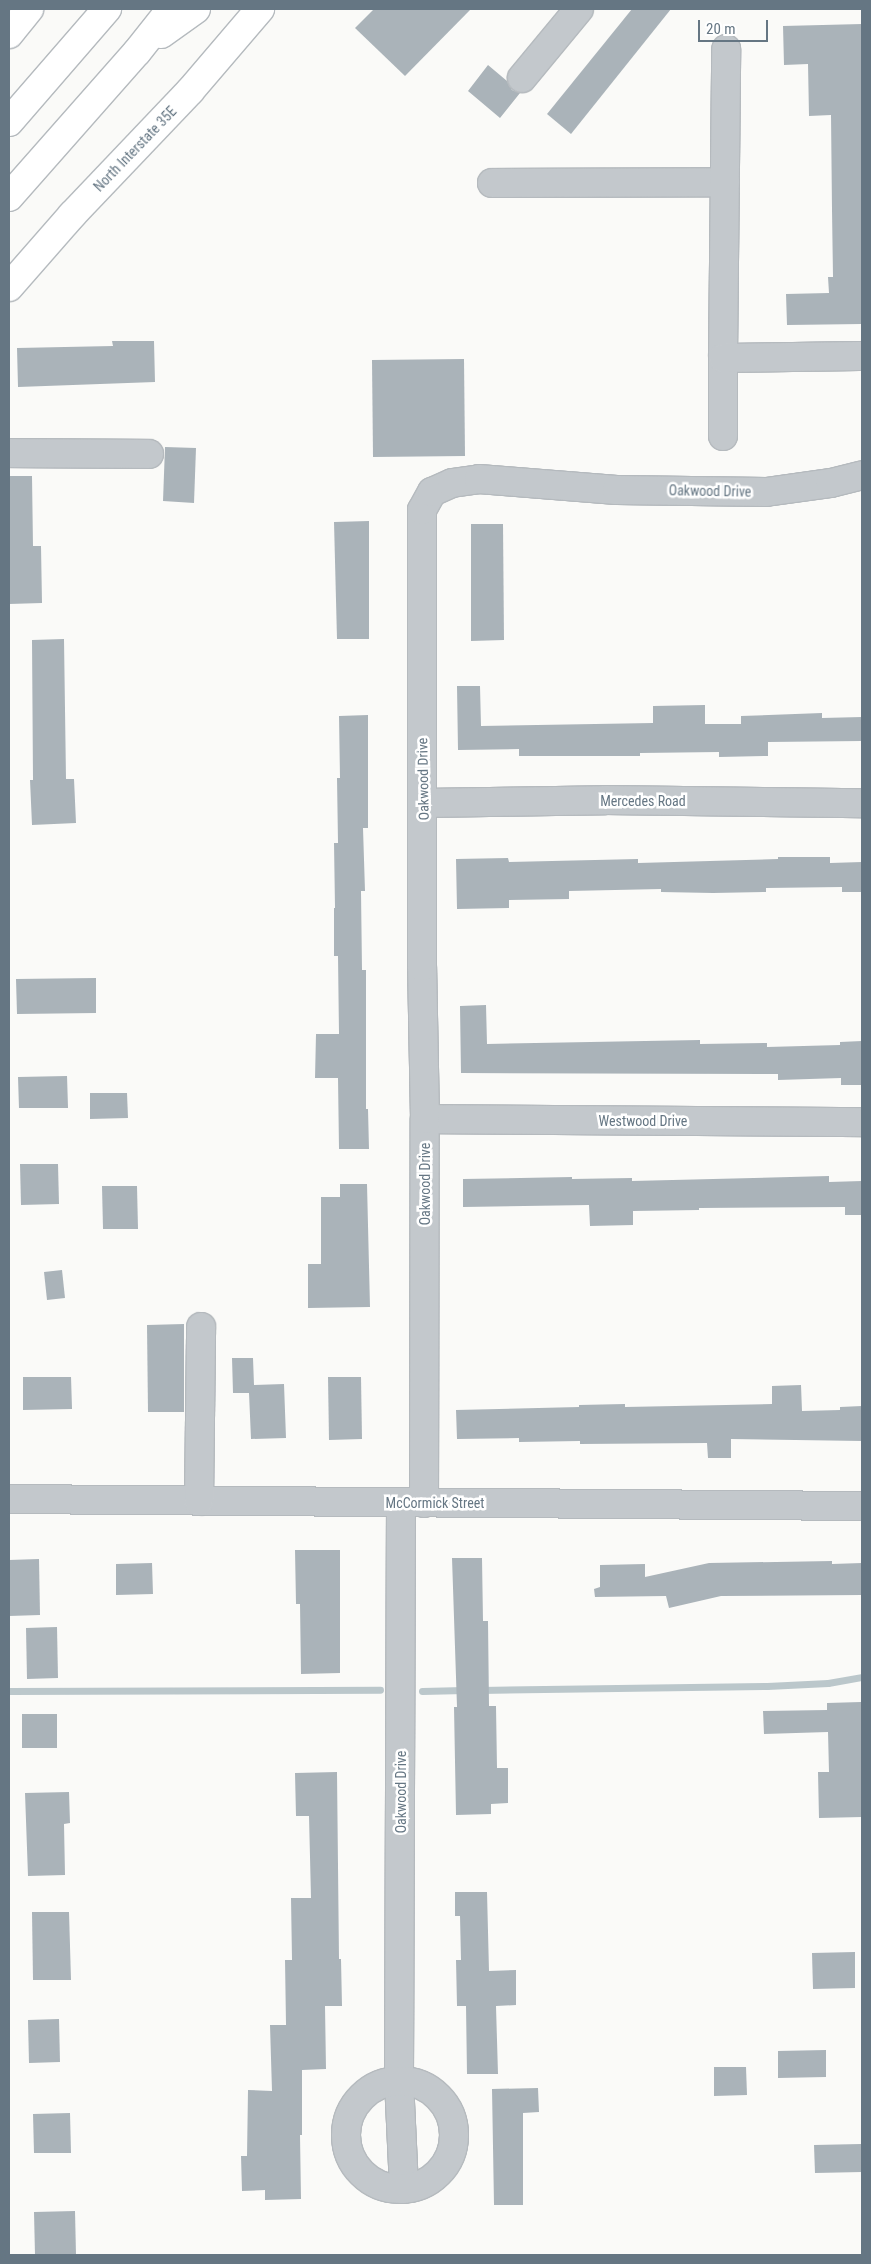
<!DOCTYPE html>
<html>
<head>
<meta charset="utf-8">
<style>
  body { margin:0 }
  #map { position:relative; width:871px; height:2264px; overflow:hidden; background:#fafaf8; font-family:"Roboto Condensed",sans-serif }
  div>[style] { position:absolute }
  .stream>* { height:7px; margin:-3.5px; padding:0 3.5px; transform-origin:3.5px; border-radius:3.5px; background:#bbc7cb }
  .building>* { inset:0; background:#aab3b9 }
  .roads { filter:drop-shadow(1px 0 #b5babe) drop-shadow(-1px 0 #b5babe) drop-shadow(0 1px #b5babe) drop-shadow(0 -1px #b5babe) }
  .minor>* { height:28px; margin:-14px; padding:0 14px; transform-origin:14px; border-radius:14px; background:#c3c8cc }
  .minor>.ring { margin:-14px; padding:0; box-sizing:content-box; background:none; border:28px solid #c3c8cc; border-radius:50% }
  .major>* { height:28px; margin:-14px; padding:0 14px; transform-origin:14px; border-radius:14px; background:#fff }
  .highway>* { height:28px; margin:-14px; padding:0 14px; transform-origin:14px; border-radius:14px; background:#fff }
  span { translate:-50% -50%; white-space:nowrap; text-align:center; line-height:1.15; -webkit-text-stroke:5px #fff; paint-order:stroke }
  .street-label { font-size:14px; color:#657683 }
  .frame { position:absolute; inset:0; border:10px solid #657683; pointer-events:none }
  .scale { position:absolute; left:698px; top:20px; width:70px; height:22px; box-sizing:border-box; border:2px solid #657683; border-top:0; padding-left:6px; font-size:15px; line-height:18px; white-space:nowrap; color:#657683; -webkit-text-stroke:4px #fff; paint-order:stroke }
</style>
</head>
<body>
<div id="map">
  <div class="stream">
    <i style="left:480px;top:1690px;width:287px;rotate:-0.8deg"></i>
    <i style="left:767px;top:1686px;width:61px;rotate:-2.8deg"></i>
    <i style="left:828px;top:1683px;width:35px;rotate:-10deg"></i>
    <i style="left:9px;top:1691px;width:371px;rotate:-0.2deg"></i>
    <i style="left:422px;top:1691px;width:42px;rotate:-1.4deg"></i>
  </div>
  <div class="building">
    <i style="clip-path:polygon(374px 9px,471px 9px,405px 76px,355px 28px)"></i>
    <i style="clip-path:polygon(632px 9px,671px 9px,571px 134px,547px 114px)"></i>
    <i style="clip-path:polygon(862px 24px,862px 324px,787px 325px,786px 294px,829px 293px,828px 277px,833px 277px,832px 210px,831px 115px,809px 116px,808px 64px,784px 65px,783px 26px)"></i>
    <i style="clip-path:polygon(488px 65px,507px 81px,512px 90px,520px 93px,500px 118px,468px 91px)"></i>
    <i style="clip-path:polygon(112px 341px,154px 341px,155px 382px,18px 387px,17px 348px,113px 346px)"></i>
    <i style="clip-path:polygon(464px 359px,465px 456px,373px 457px,372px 360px)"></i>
    <i style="clip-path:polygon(165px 447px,196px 448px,194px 503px,163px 501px)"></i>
    <i style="clip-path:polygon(9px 476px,32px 476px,33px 546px,41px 546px,42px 603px,9px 604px)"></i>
    <i style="clip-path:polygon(369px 521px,369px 639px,337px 639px,334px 522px)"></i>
    <i style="clip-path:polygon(471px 524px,503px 524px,504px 640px,471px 641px)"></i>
    <i style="clip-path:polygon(64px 639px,66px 779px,74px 779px,76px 823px,32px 825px,30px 780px,33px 780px,32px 640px)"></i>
    <i style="clip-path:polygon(457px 686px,480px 686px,481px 726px,653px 723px,653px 706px,705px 705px,705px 724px,741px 724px,741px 716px,822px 713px,822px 718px,862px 717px,862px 741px,768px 742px,768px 756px,719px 757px,719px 752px,640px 753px,640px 756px,519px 756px,519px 749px,458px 750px)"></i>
    <i style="clip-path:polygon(368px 715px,368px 828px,363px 828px,365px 891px,361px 891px,362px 970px,366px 970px,366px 1109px,368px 1109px,369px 1149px,339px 1149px,338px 1078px,315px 1078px,316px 1034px,339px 1034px,338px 956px,334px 956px,334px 908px,335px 908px,334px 843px,338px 843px,337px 778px,340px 778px,339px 716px)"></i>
    <i style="clip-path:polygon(778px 857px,830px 857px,830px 863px,862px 862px,862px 892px,842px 892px,842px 887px,766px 888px,766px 892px,713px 893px,661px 892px,661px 889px,569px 891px,569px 899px,509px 900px,509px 908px,457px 909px,456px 859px,508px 858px,509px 862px,638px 859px,638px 863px,778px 859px)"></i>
    <i style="clip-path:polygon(96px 978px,96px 1013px,17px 1014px,16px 979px)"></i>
    <i style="clip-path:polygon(486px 1005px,487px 1044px,700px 1040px,700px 1044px,767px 1043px,767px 1047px,840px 1045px,840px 1042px,862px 1041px,862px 1085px,841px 1085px,841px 1078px,778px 1080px,778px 1074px,461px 1073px,460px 1006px)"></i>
    <i style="clip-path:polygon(67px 1076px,68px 1108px,19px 1108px,18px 1077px)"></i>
    <i style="clip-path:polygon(90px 1093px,127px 1093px,128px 1118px,90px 1119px)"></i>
    <i style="clip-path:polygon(20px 1164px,58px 1164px,59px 1204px,21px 1205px)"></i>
    <i style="clip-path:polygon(829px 1176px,829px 1182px,862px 1181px,862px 1215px,845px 1215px,845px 1207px,699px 1208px,699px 1210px,633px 1211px,633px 1225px,590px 1226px,589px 1205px,463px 1207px,463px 1179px,572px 1177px,572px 1179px,632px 1178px,632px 1181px)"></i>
    <i style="clip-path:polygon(340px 1184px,367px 1184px,370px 1307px,308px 1308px,308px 1264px,321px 1264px,321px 1197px,340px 1197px)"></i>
    <i style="clip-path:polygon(102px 1186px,137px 1186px,138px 1229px,103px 1229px)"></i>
    <i style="clip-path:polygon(62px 1270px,65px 1298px,47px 1300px,44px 1272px)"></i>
    <i style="clip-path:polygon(184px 1324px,184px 1412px,148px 1412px,147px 1325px)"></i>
    <i style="clip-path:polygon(232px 1358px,253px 1358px,254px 1385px,284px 1384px,286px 1438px,251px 1439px,249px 1393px,233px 1393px)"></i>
    <i style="clip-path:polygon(23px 1377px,71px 1377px,72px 1409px,23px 1410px)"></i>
    <i style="clip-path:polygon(328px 1377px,361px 1377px,362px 1439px,329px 1440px)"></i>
    <i style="clip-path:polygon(801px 1385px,802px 1411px,840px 1410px,840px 1407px,862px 1406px,862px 1441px,731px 1439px,731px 1458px,708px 1458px,707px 1443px,580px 1444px,580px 1441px,519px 1442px,519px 1438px,457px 1439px,456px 1410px,579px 1407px,579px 1405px,625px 1404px,625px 1407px,772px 1404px,772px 1386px)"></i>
    <i style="clip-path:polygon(295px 1550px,340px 1550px,340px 1673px,301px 1674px,300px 1604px,296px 1604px)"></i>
    <i style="clip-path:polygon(452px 1558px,482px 1558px,483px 1621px,488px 1621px,489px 1706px,496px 1706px,497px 1768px,508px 1768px,508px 1803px,491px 1804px,491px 1814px,456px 1815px,454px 1707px,457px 1707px)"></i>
    <i style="clip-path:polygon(39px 1559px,40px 1615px,9px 1616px,9px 1560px)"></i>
    <i style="clip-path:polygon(832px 1561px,832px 1564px,862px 1563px,862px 1595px,721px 1596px,669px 1608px,666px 1596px,595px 1597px,594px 1589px,600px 1587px,600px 1565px,645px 1564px,645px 1577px,709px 1563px)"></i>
    <i style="clip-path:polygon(152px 1563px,153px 1594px,116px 1595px,116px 1564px)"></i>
    <i style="clip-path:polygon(57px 1627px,58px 1678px,27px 1679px,26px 1628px)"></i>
    <i style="clip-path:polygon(861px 1702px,862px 1817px,819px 1818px,818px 1772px,829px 1772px,828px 1732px,764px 1734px,763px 1711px,827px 1710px,827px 1703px)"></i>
    <i style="clip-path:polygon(22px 1714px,57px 1714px,57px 1748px,22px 1748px)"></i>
    <i style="clip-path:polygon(337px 1772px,339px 1959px,341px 1959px,342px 2006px,325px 2006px,326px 2069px,302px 2070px,302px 2135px,300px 2135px,301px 2199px,265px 2200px,265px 2190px,242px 2191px,241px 2156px,247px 2156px,248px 2090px,272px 2091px,270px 2025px,286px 2025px,285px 1960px,292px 1960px,291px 1898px,311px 1898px,309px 1816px,296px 1816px,295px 1773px)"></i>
    <i style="clip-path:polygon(69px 1792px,70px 1823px,64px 1824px,65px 1875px,28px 1876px,25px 1793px)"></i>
    <i style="clip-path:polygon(455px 1892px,487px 1892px,489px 1971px,516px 1970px,516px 2005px,496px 2006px,498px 2074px,467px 2074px,466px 2006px,457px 2006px,456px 1960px,461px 1960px,460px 1916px,455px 1916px)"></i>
    <i style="clip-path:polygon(32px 1912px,69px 1912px,71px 1980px,33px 1980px)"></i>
    <i style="clip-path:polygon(855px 1952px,855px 1988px,813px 1989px,812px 1953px)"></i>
    <i style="clip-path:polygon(59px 2019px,60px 2062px,29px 2063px,28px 2020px)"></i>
    <i style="clip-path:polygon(826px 2050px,826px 2077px,778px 2078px,778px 2051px)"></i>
    <i style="clip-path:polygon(714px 2067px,746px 2067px,747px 2095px,714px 2096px)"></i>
    <i style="clip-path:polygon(538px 2088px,539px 2112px,523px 2113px,523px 2205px,494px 2205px,492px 2089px)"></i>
    <i style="clip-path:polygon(70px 2113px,71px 2153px,34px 2153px,33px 2114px)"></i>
    <i style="clip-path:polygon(861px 2144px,862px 2172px,815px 2173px,814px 2145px)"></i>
    <i style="clip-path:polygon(75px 2211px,76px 2255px,35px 2255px,34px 2212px)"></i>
  </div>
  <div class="roads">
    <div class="minor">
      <i style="left:522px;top:78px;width:89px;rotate:-50.4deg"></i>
      <i style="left:492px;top:183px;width:233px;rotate:-0.2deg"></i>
      <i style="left:723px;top:358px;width:309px;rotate:-89.4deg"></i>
      <i style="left:723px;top:436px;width:78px;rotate:-90deg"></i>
      <i style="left:723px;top:358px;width:139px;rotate:-0.8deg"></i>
      <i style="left:9px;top:453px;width:140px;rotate:0.4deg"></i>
      <i style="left:423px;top:803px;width:182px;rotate:-0.9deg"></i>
      <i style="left:605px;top:800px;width:257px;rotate:0.7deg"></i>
      <i style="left:425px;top:1119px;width:437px;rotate:0.4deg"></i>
      <i style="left:9px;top:1499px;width:853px;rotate:0.47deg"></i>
      <i style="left:199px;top:1501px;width:174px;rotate:-89.3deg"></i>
      <i style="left:424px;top:1503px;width:384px;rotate:-89.9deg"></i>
      <i style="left:425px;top:1119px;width:153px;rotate:-91.1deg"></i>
      <i style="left:422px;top:966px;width:456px;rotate:-90deg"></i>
      <i style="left:422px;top:510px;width:21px;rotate:-61deg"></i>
      <i style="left:432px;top:492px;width:22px;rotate:-24deg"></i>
      <i style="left:452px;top:483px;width:27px;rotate:-8deg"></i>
      <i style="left:479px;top:479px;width:138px;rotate:4.6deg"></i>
      <i style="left:617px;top:490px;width:149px;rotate:0.8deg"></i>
      <i style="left:766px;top:492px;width:66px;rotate:-7.9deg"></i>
      <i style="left:831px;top:483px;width:32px;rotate:-14deg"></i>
      <i style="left:401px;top:1504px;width:577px;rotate:90.2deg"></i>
      <i style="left:399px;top:2081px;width:108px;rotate:87.3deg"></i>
      <i class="ring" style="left:346px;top:2081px;width:80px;height:80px"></i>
    </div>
    <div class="major">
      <i style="left:9px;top:34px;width:32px;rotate:-51deg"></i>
      <i style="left:9px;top:287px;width:96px;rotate:-48.8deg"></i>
      <i style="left:72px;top:215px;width:171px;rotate:-46.4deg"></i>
      <i style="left:190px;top:91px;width:108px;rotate:-49.5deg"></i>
    </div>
    <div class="highway">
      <i style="left:161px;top:34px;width:43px;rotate:-35.5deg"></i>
      <i style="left:9px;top:122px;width:150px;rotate:-49.1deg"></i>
      <i style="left:9px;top:197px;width:193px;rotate:-48.6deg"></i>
      <i style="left:137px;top:52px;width:55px;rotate:-51.7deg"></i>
    </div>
  </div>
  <div class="street-label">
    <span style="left:135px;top:149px;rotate:-46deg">North Interstate 35E</span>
    <span style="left:710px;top:491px;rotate:1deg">Oakwood Drive</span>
    <span style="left:423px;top:779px;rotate:-91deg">Oakwood Drive</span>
    <span style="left:643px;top:801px">Mercedes Road</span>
    <span style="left:643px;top:1121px">Westwood Drive</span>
    <span style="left:425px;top:1184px;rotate:-90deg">Oakwood Drive</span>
    <span style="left:435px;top:1503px">McCormick Street</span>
    <span style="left:401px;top:1792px;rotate:-90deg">Oakwood Drive</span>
  </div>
  <div class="frame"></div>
  <div class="scale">20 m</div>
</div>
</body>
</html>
